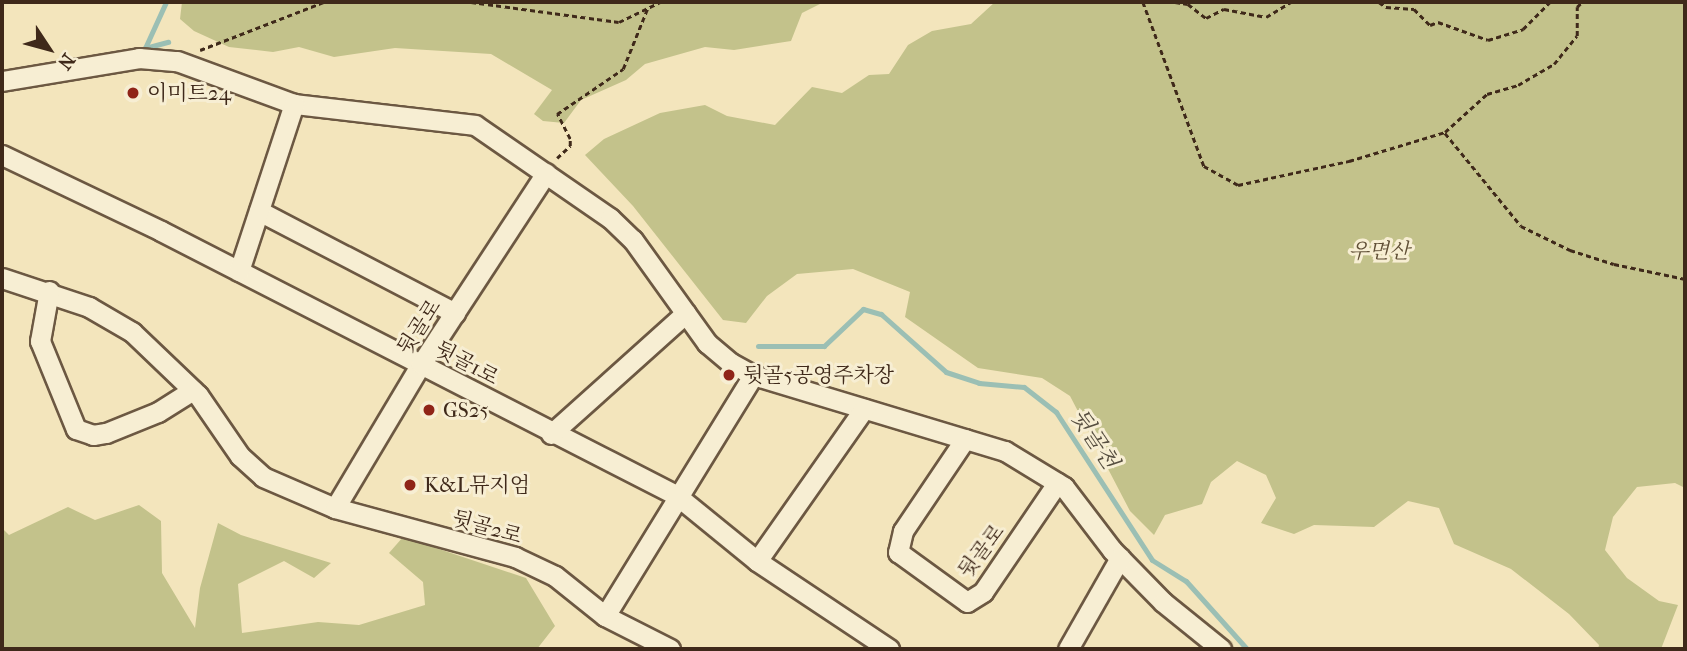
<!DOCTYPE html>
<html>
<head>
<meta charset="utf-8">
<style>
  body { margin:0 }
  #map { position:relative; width:1687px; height:651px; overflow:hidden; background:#f3e5bc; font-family:"IM FELL French Canon","Noto Serif KR",serif }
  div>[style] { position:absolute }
  .green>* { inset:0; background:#c3c28b }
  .stream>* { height:5px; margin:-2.5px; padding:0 2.5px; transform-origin:2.5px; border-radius:2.5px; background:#9bbfb4 }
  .path>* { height:2.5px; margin-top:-1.25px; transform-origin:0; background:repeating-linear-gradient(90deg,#3f291a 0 5px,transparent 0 8.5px) }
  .roads { filter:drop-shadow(2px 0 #6c5842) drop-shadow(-2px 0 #6c5842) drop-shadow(0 2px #6c5842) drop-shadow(0 -2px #6c5842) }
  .minor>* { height:19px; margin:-9.5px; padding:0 9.5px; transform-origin:9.5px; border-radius:9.5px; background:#f7eed3 }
  .dots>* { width:19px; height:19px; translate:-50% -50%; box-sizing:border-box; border:4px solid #f7eed3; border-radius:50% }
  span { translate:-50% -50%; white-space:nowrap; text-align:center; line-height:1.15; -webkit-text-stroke:6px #f7eed3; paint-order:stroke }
  .poi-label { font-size:21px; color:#3f291a }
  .left { translate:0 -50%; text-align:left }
  .park-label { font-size:21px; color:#604f36; font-style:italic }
  .street-label { font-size:21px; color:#3f291a }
  .water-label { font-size:23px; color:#564e40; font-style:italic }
  .frame { position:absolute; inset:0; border:4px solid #3f291a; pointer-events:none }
  .north { position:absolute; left:14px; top:14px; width:70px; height:70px; -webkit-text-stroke:5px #f7eed3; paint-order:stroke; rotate:126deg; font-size:19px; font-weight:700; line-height:28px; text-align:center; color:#3f291a }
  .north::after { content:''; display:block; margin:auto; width:24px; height:32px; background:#3f291a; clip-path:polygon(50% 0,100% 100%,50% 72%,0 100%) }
</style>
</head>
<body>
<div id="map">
  <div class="green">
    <i style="clip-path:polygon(182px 2px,824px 2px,802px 13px,791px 41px,734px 50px,705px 47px,645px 64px,626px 80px,581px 100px,564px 123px,543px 121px,534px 114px,552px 90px,491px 54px,395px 48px,334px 57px,299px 47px,273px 52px,229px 47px,194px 31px,180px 19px)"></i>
    <i style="clip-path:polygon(995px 2px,1685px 2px,1685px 488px,1675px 483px,1637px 487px,1613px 517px,1605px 550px,1627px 578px,1659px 601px,1678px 605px,1661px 649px,1598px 649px,1599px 645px,1569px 614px,1511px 569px,1454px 544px,1439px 508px,1408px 501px,1374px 527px,1314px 525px,1294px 534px,1261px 523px,1276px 498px,1266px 475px,1237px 461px,1211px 482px,1202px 504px,1165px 515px,1154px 535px,1130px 511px,1070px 396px,1042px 378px,978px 368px,905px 317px,910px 292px,853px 269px,797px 274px,767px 296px,746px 323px,723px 320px,633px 206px,585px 155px,604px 139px,660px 113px,705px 105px,727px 116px,775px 125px,812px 87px,842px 93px,869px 75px,889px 74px,908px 45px,932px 31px,971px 24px)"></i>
    <i style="clip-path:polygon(139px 505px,161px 521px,162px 573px,195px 628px,200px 588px,218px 523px,241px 535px,331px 563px,314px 578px,284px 561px,238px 584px,242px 633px,318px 622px,359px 625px,425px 605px,423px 582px,389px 553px,403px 537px,526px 578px,555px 626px,537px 649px,2px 649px,2px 528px,9px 535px,68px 507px,95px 520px)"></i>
  </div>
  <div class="stream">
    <i style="left:145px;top:48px;width:51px;rotate:-65.5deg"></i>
    <i style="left:145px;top:48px;width:24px;rotate:-15deg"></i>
    <i style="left:758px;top:346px;width:66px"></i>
    <i style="left:824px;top:346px;width:54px;rotate:-43.5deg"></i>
    <i style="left:863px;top:309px;width:19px;rotate:16deg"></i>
    <i style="left:881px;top:314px;width:87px;rotate:41.7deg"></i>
    <i style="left:946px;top:372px;width:35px;rotate:18deg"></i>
    <i style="left:979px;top:383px;width:45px;rotate:5.1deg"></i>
    <i style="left:1024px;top:387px;width:41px;rotate:38deg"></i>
    <i style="left:1056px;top:412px;width:176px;rotate:57deg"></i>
    <i style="left:1152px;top:560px;width:40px;rotate:32deg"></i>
    <i style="left:1186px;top:581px;width:91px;rotate:48.1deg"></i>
  </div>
  <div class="path">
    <i style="left:471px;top:2px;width:149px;rotate:7.7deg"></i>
    <i style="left:619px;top:22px;width:46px;rotate:-26deg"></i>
    <i style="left:1143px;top:2px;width:175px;rotate:69.6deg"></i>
    <i style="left:1204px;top:166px;width:39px;rotate:29deg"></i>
    <i style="left:1238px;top:185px;width:114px;rotate:-12.2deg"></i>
    <i style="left:1349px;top:161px;width:100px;rotate:-16.8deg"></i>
    <i style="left:1445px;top:132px;width:57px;rotate:-42.1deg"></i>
    <i style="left:1487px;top:94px;width:32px;rotate:-16deg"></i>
    <i style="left:1518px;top:85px;width:42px;rotate:-30.3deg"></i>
    <i style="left:1554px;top:64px;width:36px;rotate:-51deg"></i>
    <i style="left:1577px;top:36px;width:29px;rotate:-90deg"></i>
    <i style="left:1577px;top:7px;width:7px;rotate:-45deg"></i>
    <i style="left:1175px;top:2px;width:13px;rotate:9deg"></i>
    <i style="left:1188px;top:4px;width:23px;rotate:38deg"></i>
    <i style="left:1206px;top:18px;width:20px;rotate:-27deg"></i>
    <i style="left:1224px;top:9px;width:43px;rotate:10.8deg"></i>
    <i style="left:1266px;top:17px;width:29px;rotate:-31deg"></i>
    <i style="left:1379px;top:2px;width:9px;rotate:36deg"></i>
    <i style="left:1386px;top:7px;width:28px;rotate:4deg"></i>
    <i style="left:1414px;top:9px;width:23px;rotate:45deg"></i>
    <i style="left:1430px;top:25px;width:9px;rotate:-21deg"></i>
    <i style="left:1438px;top:22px;width:53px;rotate:19.8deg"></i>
    <i style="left:1488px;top:40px;width:37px;rotate:-17deg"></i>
    <i style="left:1523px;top:29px;width:38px;rotate:-45deg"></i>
    <i style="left:200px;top:50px;width:133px;rotate:-21.2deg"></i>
    <i style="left:1445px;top:133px;width:120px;rotate:50.7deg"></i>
    <i style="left:1521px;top:226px;width:55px;rotate:26.1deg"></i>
    <i style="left:1570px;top:250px;width:46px;rotate:17.7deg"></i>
    <i style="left:1614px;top:264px;width:73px;rotate:11.9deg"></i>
    <i style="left:557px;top:158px;width:18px;rotate:-43deg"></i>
    <i style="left:570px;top:146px;width:7px;rotate:-90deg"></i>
    <i style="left:570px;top:139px;width:28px;rotate:-117deg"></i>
    <i style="left:557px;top:114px;width:80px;rotate:-34.3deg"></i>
    <i style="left:623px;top:69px;width:67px;rotate:-68deg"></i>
  </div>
  <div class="roads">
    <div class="minor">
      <i style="left:2px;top:81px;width:139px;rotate:-9.5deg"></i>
      <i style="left:139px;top:58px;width:38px;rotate:5deg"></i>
      <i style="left:177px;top:61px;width:125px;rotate:20.2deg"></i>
      <i style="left:294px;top:104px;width:182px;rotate:6.6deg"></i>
      <i style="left:475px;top:125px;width:164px;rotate:34.6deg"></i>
      <i style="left:610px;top:218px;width:32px;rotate:44deg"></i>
      <i style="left:633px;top:240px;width:127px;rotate:54.3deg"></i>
      <i style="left:707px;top:343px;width:31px;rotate:40deg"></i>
      <i style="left:731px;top:363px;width:25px;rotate:29deg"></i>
      <i style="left:753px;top:375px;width:263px;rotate:16.8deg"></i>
      <i style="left:1005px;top:451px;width:69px;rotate:31.4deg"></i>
      <i style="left:1064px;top:487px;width:79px;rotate:52.7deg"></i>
      <i style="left:1112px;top:550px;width:73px;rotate:45.6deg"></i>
      <i style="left:1163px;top:602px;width:75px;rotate:39deg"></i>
      <i style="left:2px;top:155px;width:176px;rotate:25.5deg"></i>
      <i style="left:161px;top:231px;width:579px;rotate:27.14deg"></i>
      <i style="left:676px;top:495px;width:104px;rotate:39.2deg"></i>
      <i style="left:757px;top:561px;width:159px;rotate:33.7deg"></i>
      <i style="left:259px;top:211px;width:221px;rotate:27.5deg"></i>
      <i style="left:239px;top:271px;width:176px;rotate:-71.8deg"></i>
      <i style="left:2px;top:278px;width:92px;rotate:18.4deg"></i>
      <i style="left:89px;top:307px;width:50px;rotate:30.2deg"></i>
      <i style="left:132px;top:332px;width:91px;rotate:43.7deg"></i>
      <i style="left:198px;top:395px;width:74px;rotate:55.5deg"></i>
      <i style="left:240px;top:456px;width:31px;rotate:42deg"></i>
      <i style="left:263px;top:477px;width:78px;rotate:23.3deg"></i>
      <i style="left:335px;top:508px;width:187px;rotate:15.2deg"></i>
      <i style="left:515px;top:557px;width:44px;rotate:25.4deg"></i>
      <i style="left:555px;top:576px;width:64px;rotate:38.7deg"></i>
      <i style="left:605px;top:616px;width:73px;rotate:26.9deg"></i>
      <i style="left:49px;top:291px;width:51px;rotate:100.2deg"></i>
      <i style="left:40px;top:341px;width:95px;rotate:67.8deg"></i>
      <i style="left:76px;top:429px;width:18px;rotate:19deg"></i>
      <i style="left:93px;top:435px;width:13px;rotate:-9deg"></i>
      <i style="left:106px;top:433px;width:56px;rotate:-22deg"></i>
      <i style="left:158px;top:412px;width:41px;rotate:-32.2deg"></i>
      <i style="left:551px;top:434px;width:181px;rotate:-41.9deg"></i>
      <i style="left:965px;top:439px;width:111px;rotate:124deg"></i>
      <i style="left:903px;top:531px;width:22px;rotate:103deg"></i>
      <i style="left:898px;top:552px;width:85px;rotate:35.9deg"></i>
      <i style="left:967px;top:602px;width:19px;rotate:-32deg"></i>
      <i style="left:983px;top:592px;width:132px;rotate:-55.8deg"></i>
      <i style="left:335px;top:508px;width:168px;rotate:-59.2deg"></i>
      <i style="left:421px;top:364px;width:228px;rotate:-56.8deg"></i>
      <i style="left:757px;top:561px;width:186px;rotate:-54.9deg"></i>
      <i style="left:605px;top:616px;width:283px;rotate:-58.4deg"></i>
      <i style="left:1068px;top:649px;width:105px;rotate:-60.3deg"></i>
    </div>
  </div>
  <div class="dots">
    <i style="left:133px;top:93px;background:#8f2418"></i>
    <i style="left:729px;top:375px;background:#8f2418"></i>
    <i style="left:429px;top:410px;background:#8f2418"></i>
    <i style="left:410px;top:485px;background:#8f2418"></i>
  </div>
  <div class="poi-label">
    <span class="left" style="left:147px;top:93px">이미트24</span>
    <span class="left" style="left:743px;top:375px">뒷골5공영주차장</span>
    <span class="left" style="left:443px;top:410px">GS25</span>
    <span class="left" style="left:424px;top:485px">K&amp;L뮤지엄</span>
  </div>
  <div class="park-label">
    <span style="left:1379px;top:251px">우면산</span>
  </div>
  <div class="street-label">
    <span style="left:419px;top:327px;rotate:-57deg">뒷골로</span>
    <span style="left:467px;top:363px;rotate:28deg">뒷골1로</span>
    <span style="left:487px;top:527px;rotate:16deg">뒷골2로</span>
    <span style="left:981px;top:551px;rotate:-53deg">뒷골로</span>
  </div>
  <div class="water-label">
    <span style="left:1094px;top:439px;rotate:57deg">뒷골천</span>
  </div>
  <div class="frame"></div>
  <div class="north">N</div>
</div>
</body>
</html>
